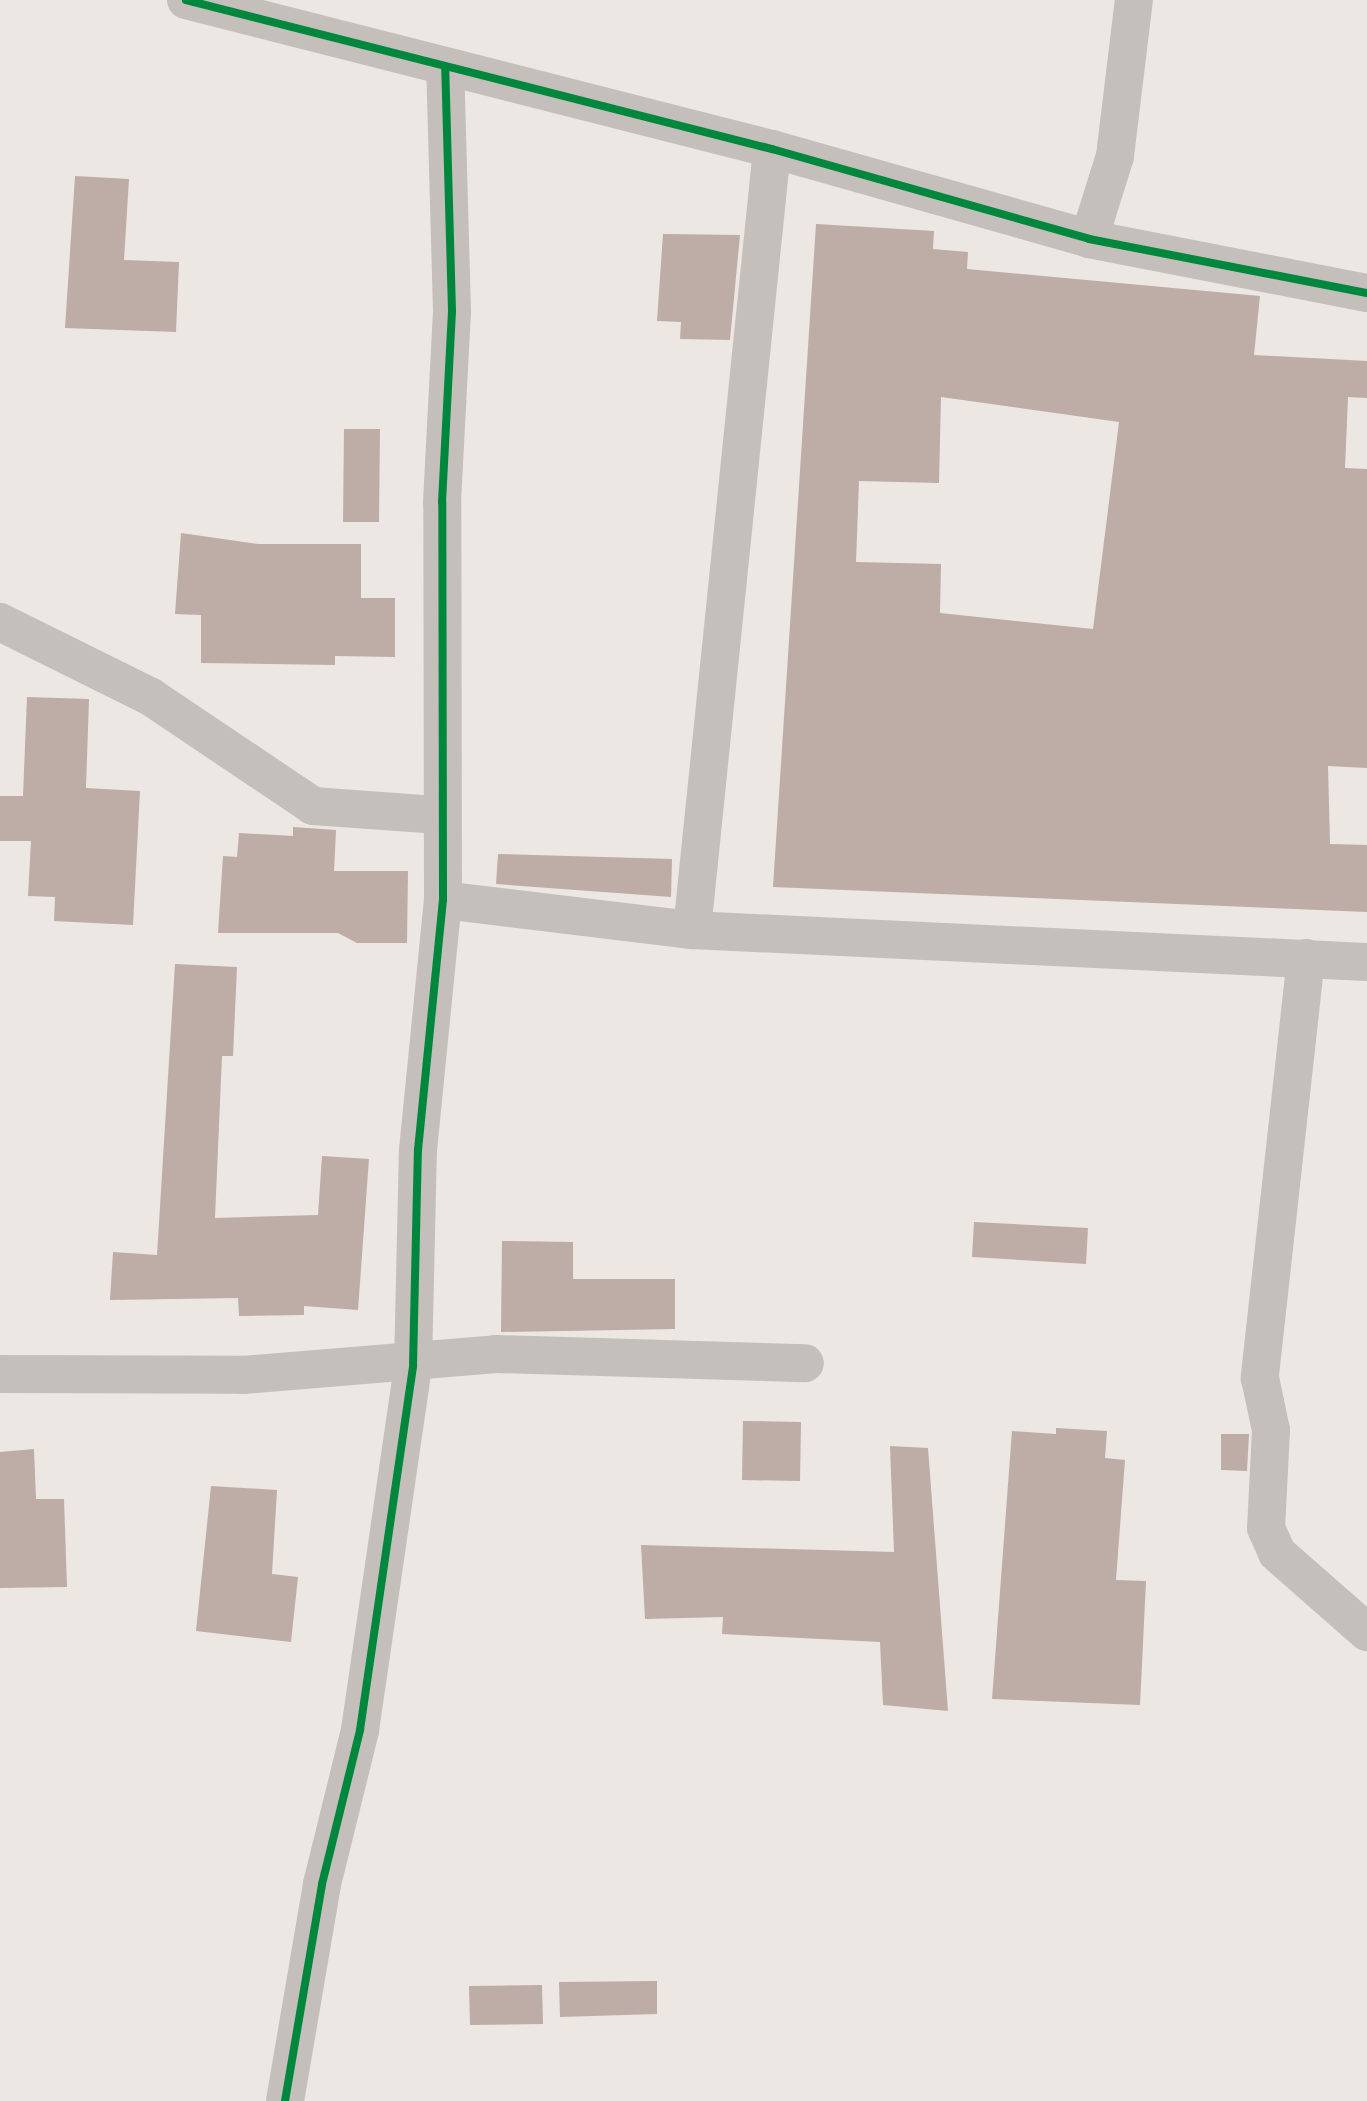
<!DOCTYPE html>
<html>
<head>
<meta charset="utf-8">
<style>
  body { margin:0 }
  #map { position:relative; width:1367px; height:2101px; overflow:hidden; background:#ece7e2; font-family:Manrope,sans-serif }
  div>[style] { position:absolute }
  .building>* { inset:0; background:#beaca6 }
  .street>* { height:38px; margin:-19px; padding:0 19px; transform-origin:19px; border-radius:19px; background:#c5bfbb }
  .cycleway>* { height:8px; margin:-4px; padding:0 4px; transform-origin:4px; border-radius:4px; background:#00873e }
  span { translate:-50% -50%; white-space:nowrap; text-align:center; line-height:1.15; -webkit-text-stroke:8px #f8f1ea; paint-order:stroke }
</style>
</head>
<body>
<div id="map">
  <div class="building">
    <i style="clip-path:polygon(75px 176px,129px 179px,124px 260px,179px 262px,176px 332px,65px 328px)"></i>
    <i style="clip-path:polygon(evenodd,816px 224px,934px 231px,933px 249px,968px 252px,967px 269px,1260px 296px,1254px 355px,1367px 361px,1367px 398px,1348px 397px,1345px 468px,1367px 469px,1367px 768px,1328px 766px,1330px 844px,1367px 845px,1367px 912px,773px 887px,816px 224px,941px 397px,1119px 422px,1093px 629px,940px 613px,941px 564px,856px 562px,859px 481px,939px 483px,941px 397px)"></i>
    <i style="clip-path:polygon(663px 234px,740px 235px,730px 340px,680px 339px,681px 322px,657px 321px)"></i>
    <i style="clip-path:polygon(344px 429px,380px 429px,379px 522px,343px 522px)"></i>
    <i style="clip-path:polygon(181px 533px,258px 544px,361px 544px,361px 598px,395px 598px,395px 657px,335px 656px,335px 665px,201px 663px,201px 615px,175px 614px)"></i>
    <i style="clip-path:polygon(27px 697px,89px 699px,86px 788px,140px 791px,133px 925px,54px 921px,55px 897px,28px 896px,31px 841px,0 841px,0 796px,23px 796px)"></i>
    <i style="clip-path:polygon(293px 827px,336px 830px,334px 871px,408px 871px,407px 943px,357px 943px,338px 933px,218px 933px,223px 856px,237px 857px,239px 833px,293px 836px)"></i>
    <i style="clip-path:polygon(498px 854px,672px 859px,671px 897px,496px 884px)"></i>
    <i style="clip-path:polygon(175px 964px,237px 967px,233px 1056px,222px 1056px,215px 1218px,318px 1215px,322px 1156px,369px 1159px,358px 1310px,304px 1306px,304px 1315px,239px 1316px,238px 1298px,110px 1300px,113px 1252px,157px 1255px)"></i>
    <i style="clip-path:polygon(974px 1222px,1088px 1228px,1086px 1264px,972px 1257px)"></i>
    <i style="clip-path:polygon(502px 1241px,573px 1242px,573px 1279px,675px 1279px,675px 1329px,501px 1332px)"></i>
    <i style="clip-path:polygon(743px 1421px,801px 1422px,800px 1481px,742px 1480px)"></i>
    <i style="clip-path:polygon(1056px 1428px,1107px 1431px,1105px 1458px,1125px 1460px,1116px 1580px,1146px 1581px,1140px 1705px,992px 1699px,1012px 1431px,1056px 1434px)"></i>
    <i style="clip-path:polygon(1221px 1434px,1249px 1434px,1247px 1471px,1221px 1470px)"></i>
    <i style="clip-path:polygon(890px 1446px,928px 1448px,948px 1711px,883px 1705px,880px 1642px,722px 1634px,723px 1617px,645px 1619px,641px 1545px,894px 1552px)"></i>
    <i style="clip-path:polygon(34px 1449px,36px 1499px,64px 1499px,67px 1587px,0 1588px,0 1452px)"></i>
    <i style="clip-path:polygon(211px 1486px,277px 1490px,272px 1574px,298px 1577px,291px 1642px,196px 1631px)"></i>
    <i style="clip-path:polygon(657px 1981px,657px 2014px,560px 2017px,559px 1982px)"></i>
    <i style="clip-path:polygon(542px 1985px,543px 2024px,470px 2025px,469px 1986px)"></i>
  </div>
  <div class="street">
    <i style="left:186px;top:0;width:605px;rotate:14.27deg"></i>
    <i style="left:772px;top:149px;width:330px;rotate:15.8deg"></i>
    <i style="left:1089px;top:239px;width:283px;rotate:11deg"></i>
    <i style="left:1089px;top:239px;width:87px;rotate:-72.6deg"></i>
    <i style="left:1115px;top:156px;width:157px;rotate:-83.1deg"></i>
    <i style="left:0;top:622px;width:169px;rotate:26.4deg"></i>
    <i style="left:151px;top:697px;width:195px;rotate:33.9deg"></i>
    <i style="left:313px;top:806px;width:127px;rotate:4.1deg"></i>
    <i style="left:443px;top:900px;width:251px;rotate:6.9deg"></i>
    <i style="left:692px;top:930px;width:676px;rotate:2.71deg"></i>
    <i style="left:692px;top:930px;width:785px;rotate:-84.15deg"></i>
    <i style="left:1306px;top:958px;width:423px;rotate:96.3deg"></i>
    <i style="left:1260px;top:1378px;width:53px;rotate:78.1deg"></i>
    <i style="left:1271px;top:1430px;width:98px;rotate:92.9deg"></i>
    <i style="left:1266px;top:1528px;width:27px;rotate:66deg"></i>
    <i style="left:1277px;top:1553px;width:120px;rotate:41.3deg"></i>
    <i style="left:0;top:1374px;width:243px;rotate:0.2deg"></i>
    <i style="left:243px;top:1375px;width:254px;rotate:-4.7deg"></i>
    <i style="left:496px;top:1354px;width:309px;rotate:1.7deg"></i>
    <i style="left:285px;top:2101px;width:220px;rotate:-80.3deg"></i>
    <i style="left:322px;top:1884px;width:159px;rotate:-76.1deg"></i>
    <i style="left:360px;top:1730px;width:368px;rotate:-81.7deg"></i>
    <i style="left:413px;top:1366px;width:216px;rotate:-88.7deg"></i>
    <i style="left:418px;top:1150px;width:251px;rotate:-84.3deg"></i>
    <i style="left:443px;top:900px;width:398px;rotate:-90.1deg"></i>
    <i style="left:442px;top:502px;width:191px;rotate:-87deg"></i>
    <i style="left:452px;top:311px;width:244px;rotate:-91.6deg"></i>
  </div>
  <div class="cycleway">
    <i style="left:186px;top:0;width:605px;rotate:14.27deg"></i>
    <i style="left:772px;top:149px;width:330px;rotate:15.8deg"></i>
    <i style="left:1089px;top:239px;width:283px;rotate:11deg"></i>
    <i style="left:285px;top:2101px;width:220px;rotate:-80.3deg"></i>
    <i style="left:322px;top:1884px;width:159px;rotate:-76.1deg"></i>
    <i style="left:360px;top:1730px;width:368px;rotate:-81.7deg"></i>
    <i style="left:413px;top:1366px;width:216px;rotate:-88.7deg"></i>
    <i style="left:418px;top:1150px;width:251px;rotate:-84.3deg"></i>
    <i style="left:443px;top:900px;width:398px;rotate:-90.1deg"></i>
    <i style="left:442px;top:502px;width:191px;rotate:-87deg"></i>
    <i style="left:452px;top:311px;width:244px;rotate:-91.6deg"></i>
  </div>
</div>
</body>
</html>
